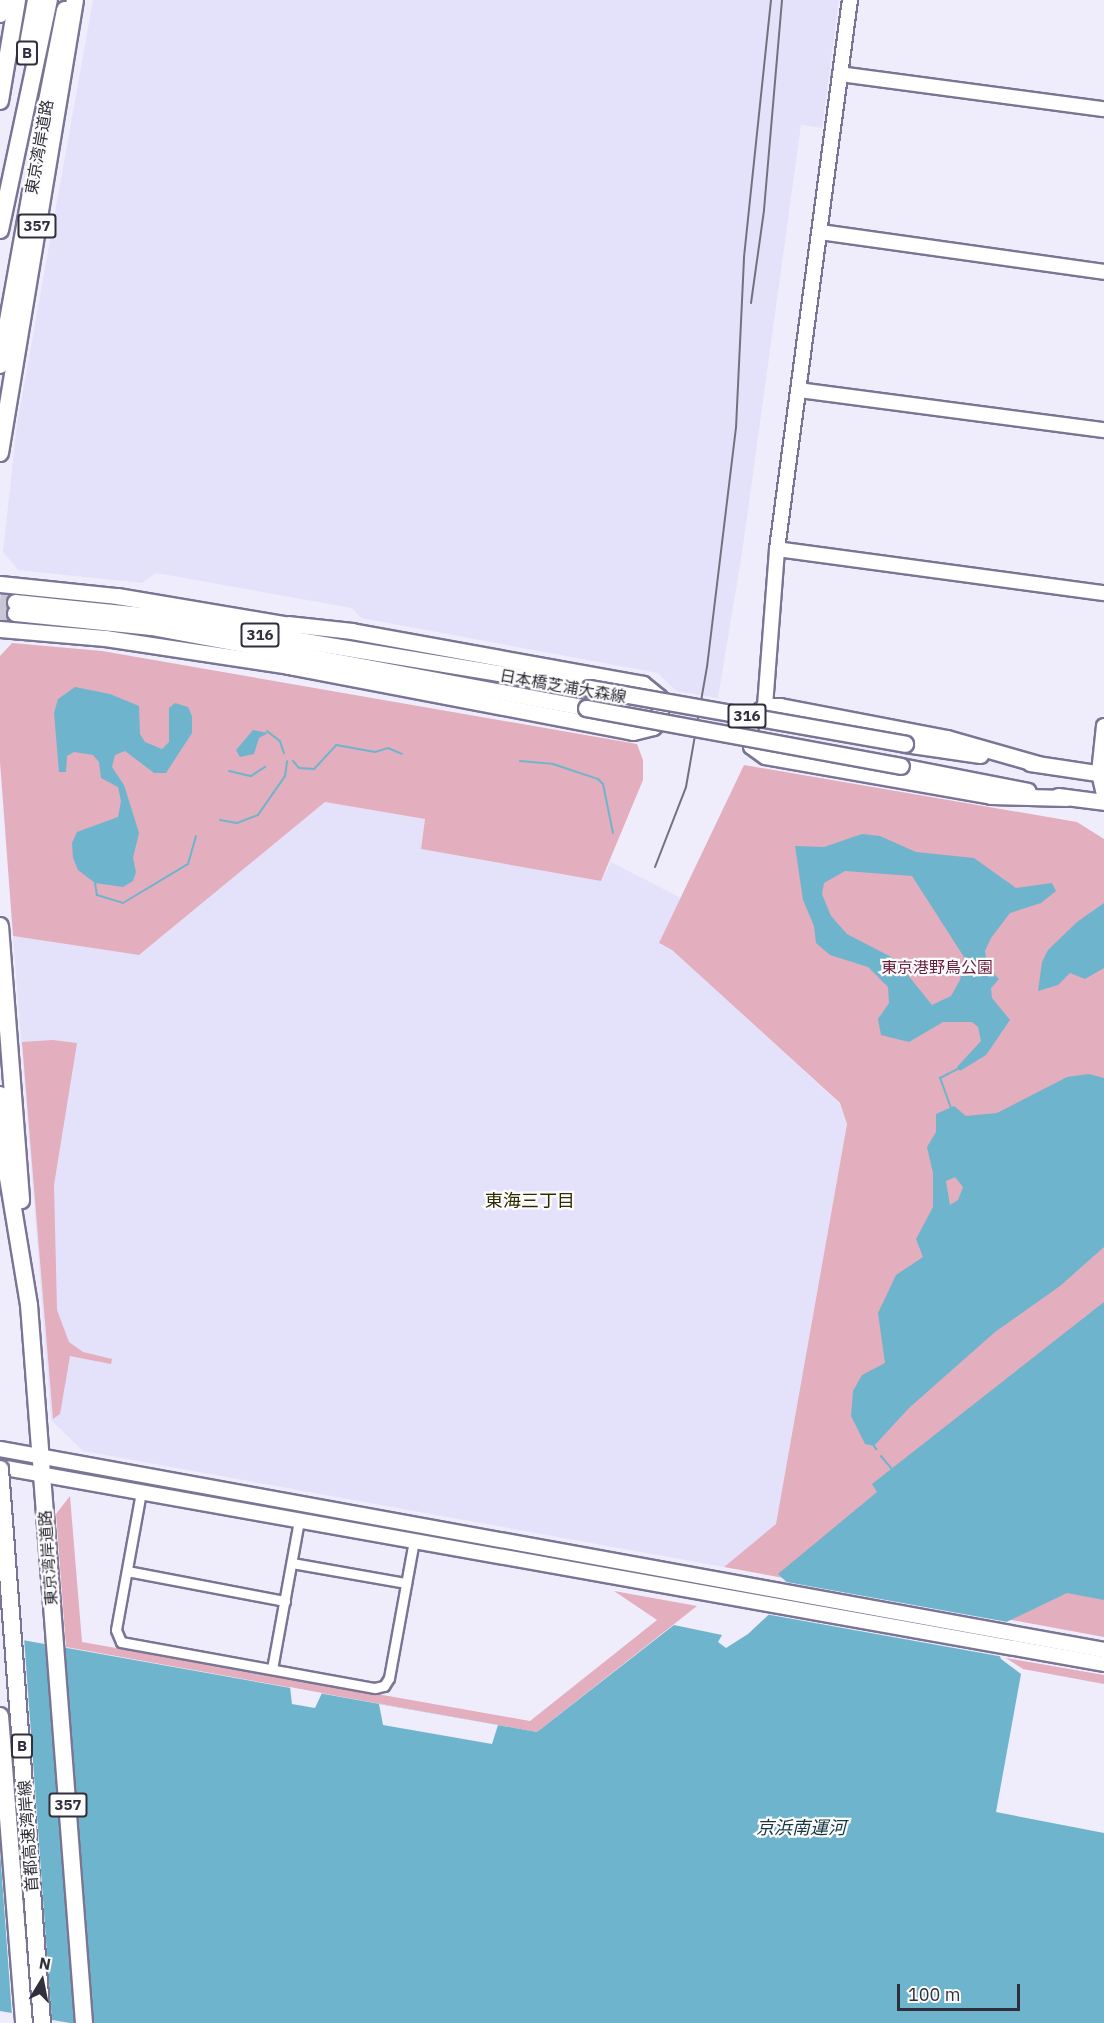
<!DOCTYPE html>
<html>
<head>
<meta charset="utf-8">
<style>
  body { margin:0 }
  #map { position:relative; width:1104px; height:2023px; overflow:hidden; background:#efedfb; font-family:"IBM Plex Sans","Noto Sans JP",sans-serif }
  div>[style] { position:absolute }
  .built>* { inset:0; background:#e4e1fa }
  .green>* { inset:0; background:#e3aebd }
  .water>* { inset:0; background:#6fb4cd }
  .pier>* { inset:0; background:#efedfb }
  .stream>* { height:2px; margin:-1px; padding:0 1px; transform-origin:1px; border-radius:1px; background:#6fb4cd }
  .primary-tunnel>* { height:15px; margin-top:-7.5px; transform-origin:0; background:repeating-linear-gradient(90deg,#c9c7d5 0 15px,transparent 0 23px) }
  .roads { filter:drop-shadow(2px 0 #7a7594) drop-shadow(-2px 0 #7a7594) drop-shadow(0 2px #7a7594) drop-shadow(0 -2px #7a7594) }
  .street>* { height:9px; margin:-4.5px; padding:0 4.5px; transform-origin:4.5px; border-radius:4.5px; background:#fff }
  .secondary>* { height:14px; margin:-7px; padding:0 7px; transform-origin:7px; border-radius:7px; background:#fff }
  .primary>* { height:15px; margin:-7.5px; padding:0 7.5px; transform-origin:7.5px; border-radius:7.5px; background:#fff }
  .highway>* { height:16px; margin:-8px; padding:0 8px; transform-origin:8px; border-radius:8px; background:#fff }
  .rail>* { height:2px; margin:-1px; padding:0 1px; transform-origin:1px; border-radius:1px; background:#73717f }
  .bridges { filter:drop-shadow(2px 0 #7a7594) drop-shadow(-2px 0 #7a7594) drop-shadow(0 2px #7a7594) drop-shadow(0 -2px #7a7594) }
  .primary-bridge>* { height:15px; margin:-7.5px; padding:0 7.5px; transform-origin:7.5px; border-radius:7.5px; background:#fff }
  .highway-bridge>* { height:16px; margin:-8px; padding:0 8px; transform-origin:8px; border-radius:8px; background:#fff }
  span { translate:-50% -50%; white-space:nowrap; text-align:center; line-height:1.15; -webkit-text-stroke:4.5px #fcfcfc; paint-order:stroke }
  .shield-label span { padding:2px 4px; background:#fcfcfc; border:2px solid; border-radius:4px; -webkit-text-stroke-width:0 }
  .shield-label { font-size:15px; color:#312f3c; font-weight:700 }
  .street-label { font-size:16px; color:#312f3c }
  .park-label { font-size:16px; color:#671e3a }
  .neighbourhood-label { font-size:18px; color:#302b00 }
  .water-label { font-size:18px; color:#163742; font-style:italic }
  .north { position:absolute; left:12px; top:1951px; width:60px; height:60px; -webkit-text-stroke:4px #fcfcfc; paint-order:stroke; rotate:10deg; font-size:16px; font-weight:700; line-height:24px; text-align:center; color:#312f3c }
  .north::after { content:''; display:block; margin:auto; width:21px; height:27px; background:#312f3c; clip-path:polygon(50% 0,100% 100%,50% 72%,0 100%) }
  .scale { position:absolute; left:897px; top:1984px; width:123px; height:27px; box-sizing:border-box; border:3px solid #312f3c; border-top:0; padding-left:8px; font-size:18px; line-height:21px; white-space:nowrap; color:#312f3c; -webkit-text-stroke:4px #fcfcfc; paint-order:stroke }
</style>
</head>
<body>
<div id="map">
  <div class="built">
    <i style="clip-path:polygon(93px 0,839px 0,822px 128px,801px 125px,742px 553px,718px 698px,676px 691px,658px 673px,361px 618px,352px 608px,156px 573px,142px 583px,18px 570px,3px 552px,17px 425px)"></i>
    <i style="clip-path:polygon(325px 802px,425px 819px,421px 849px,601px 881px,611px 862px,681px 898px,659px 944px,672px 950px,840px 1104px,847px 1124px,776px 1524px,724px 1567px,83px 1451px,51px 1420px,13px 936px,139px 955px)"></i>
  </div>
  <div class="green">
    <i style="clip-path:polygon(12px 643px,102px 651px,637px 744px,643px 760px,643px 780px,601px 881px,421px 849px,425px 819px,325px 802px,139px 955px,13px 936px,0 762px,0 656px)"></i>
    <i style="clip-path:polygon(744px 765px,1077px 822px,1104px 839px,1104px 1637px,724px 1567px,776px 1524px,847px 1124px,840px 1103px,672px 950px,659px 943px)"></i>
    <i style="clip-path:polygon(53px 1040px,77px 1043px,54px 1185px,57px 1310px,69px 1342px,83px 1352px,112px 1359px,111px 1364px,70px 1356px,60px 1414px,53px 1419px,22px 1042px)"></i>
    <i style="clip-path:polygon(70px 1496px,82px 1642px,530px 1721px,657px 1620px,614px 1591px,697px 1606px,537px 1732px,66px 1647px,56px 1514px)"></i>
    <i style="clip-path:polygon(1006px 1658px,1104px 1675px,1104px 1684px,1023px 1669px)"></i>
  </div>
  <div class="water">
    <i style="clip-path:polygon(75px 687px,110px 694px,139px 706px,140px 734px,145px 742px,162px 749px,169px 742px,169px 708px,175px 703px,188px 707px,192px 716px,192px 733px,166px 773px,154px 773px,125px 751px,115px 755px,112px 767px,124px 785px,139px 833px,133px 858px,136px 872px,133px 881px,123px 887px,95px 883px,78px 870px,73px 858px,72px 843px,77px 832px,118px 817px,121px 801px,118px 787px,101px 778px,99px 762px,93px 755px,74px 752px,67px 756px,66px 772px,59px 772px,54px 713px,58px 699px)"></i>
    <i style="clip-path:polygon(253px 730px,268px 733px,259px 738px,254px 754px,240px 757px,236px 750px)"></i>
    <i style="clip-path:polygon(evenodd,862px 834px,880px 836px,916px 852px,974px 858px,1016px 888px,1052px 883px,1056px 891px,1041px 903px,1010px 913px,991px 938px,985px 951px,988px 968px,999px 979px,991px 988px,992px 998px,1010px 1020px,986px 1055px,960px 1071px,957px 1067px,981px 1041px,978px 1027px,972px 1022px,943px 1022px,909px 1042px,881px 1035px,878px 1019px,889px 1003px,888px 987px,868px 967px,830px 955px,816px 943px,814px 926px,803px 900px,795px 846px,824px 847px,862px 834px,845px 871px,912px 876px,964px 957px,960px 980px,951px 996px,932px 1005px,895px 959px,847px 934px,831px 916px,822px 894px,824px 883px,845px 871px)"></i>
    <i style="clip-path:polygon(1104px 903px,1104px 968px,1085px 979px,1070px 973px,1058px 985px,1038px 991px,1042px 962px,1048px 950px,1077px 922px)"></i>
    <i style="clip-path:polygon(evenodd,1089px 1074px,1104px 1078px,1104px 1247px,1060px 1286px,995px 1332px,909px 1408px,874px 1446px,865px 1444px,851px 1416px,853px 1391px,862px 1375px,885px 1363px,878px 1313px,896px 1275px,923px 1257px,916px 1239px,933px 1207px,933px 1173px,927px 1147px,936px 1132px,936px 1114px,954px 1106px,966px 1116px,997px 1113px,1067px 1077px,1089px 1074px,955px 1177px,963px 1187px,958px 1200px,950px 1205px,946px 1181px,955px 1177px)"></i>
    <i style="clip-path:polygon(1104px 1302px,1104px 1600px,1067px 1593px,998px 1626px,994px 1640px,1001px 1659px,1021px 1674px,996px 1812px,1104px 1833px,1104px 2023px,70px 2023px,0 2011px,0 1636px,537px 1732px,674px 1625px,722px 1635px,718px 1642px,726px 1648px,748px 1634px,795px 1590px,778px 1574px,877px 1492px,872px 1484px)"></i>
  </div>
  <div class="pier">
    <i style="clip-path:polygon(781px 1581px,1013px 1623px,1001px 1628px,997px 1640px,1004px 1657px,765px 1614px,790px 1590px)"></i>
    <i style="clip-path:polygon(0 1633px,24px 1637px,52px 2023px,12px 2016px,0 1850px)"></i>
    <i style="clip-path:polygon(290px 1687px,322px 1693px,315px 1708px,292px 1704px)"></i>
    <i style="clip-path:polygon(379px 1704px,498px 1725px,492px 1744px,383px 1725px)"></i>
  </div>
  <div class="stream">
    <i style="left:267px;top:731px;width:16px;rotate:38deg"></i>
    <i style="left:280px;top:741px;width:13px;rotate:72deg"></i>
    <i style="left:293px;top:761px;width:9px;rotate:49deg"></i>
    <i style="left:299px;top:768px;width:15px;rotate:4deg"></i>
    <i style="left:314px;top:769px;width:33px;rotate:-47deg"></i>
    <i style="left:336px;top:745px;width:40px;rotate:10deg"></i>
    <i style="left:375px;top:752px;width:14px;rotate:-17deg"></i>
    <i style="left:388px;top:748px;width:15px;rotate:23deg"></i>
    <i style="left:520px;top:761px;width:33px;rotate:5deg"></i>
    <i style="left:553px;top:764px;width:47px;rotate:18.4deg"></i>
    <i style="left:598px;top:779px;width:7px;rotate:45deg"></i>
    <i style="left:603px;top:784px;width:50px;rotate:78.5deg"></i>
    <i style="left:229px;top:771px;width:23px;rotate:13deg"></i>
    <i style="left:251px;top:776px;width:17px;rotate:-33deg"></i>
    <i style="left:220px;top:820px;width:17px;rotate:10deg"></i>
    <i style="left:237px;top:823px;width:22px;rotate:-21deg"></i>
    <i style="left:258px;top:815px;width:47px;rotate:-55.3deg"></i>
    <i style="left:285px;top:776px;width:15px;rotate:-82deg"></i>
    <i style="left:95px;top:883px;width:12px;rotate:81deg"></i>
    <i style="left:97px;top:895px;width:27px;rotate:17deg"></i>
    <i style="left:123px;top:903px;width:76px;rotate:-31deg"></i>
    <i style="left:188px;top:864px;width:29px;rotate:-74deg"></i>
    <i style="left:951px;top:1108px;width:32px;rotate:-110deg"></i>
    <i style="left:940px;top:1078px;width:20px;rotate:-27deg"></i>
    <i style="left:874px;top:1446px;width:4px;rotate:56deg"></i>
    <i style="left:881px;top:1456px;width:17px;rotate:50deg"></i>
  </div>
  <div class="primary-tunnel">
    <i style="left:0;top:601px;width:15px;rotate:4deg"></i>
    <i style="left:0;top:613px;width:15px"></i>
  </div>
  <div class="roads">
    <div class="street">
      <i style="left:141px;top:1492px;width:140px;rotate:100.3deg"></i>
      <i style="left:116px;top:1630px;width:13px;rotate:67deg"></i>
      <i style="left:121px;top:1642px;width:258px;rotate:10.3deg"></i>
      <i style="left:375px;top:1688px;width:9px;rotate:-13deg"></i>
      <i style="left:384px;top:1686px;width:9px;rotate:-58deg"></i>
      <i style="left:389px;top:1678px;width:139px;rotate:-79.7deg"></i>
      <i style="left:292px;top:1563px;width:116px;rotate:10deg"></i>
      <i style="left:127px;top:1571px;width:161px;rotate:10.8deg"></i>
      <i style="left:272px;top:1669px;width:151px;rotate:-79.7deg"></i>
    </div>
    <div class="secondary">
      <i style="left:840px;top:74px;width:266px;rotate:7.6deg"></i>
      <i style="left:820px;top:232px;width:287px;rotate:8deg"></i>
      <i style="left:799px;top:390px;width:308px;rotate:7.5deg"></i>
      <i style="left:777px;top:549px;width:330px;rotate:7.7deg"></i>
      <i style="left:765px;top:706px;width:157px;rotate:-85.6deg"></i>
      <i style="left:777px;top:549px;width:554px;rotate:-82.43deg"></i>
      <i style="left:1104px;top:726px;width:47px;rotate:96.1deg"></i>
      <i style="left:1099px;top:773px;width:22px;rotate:77deg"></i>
      <i style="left:0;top:1449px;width:1122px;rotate:10.32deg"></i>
      <i style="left:0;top:1467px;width:1121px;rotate:10.12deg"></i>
    </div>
    <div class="primary">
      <i style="left:0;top:584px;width:118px;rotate:5.9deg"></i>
      <i style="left:117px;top:596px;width:182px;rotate:9.5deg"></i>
      <i style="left:15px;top:602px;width:140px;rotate:5.8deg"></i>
      <i style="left:154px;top:616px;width:441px;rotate:9.4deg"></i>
      <i style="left:15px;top:613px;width:137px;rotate:5.9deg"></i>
      <i style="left:151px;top:627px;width:442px;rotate:10.5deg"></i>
      <i style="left:0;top:629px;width:105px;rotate:4.9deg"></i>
      <i style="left:105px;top:638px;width:194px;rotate:8.6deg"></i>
      <i style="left:288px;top:666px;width:351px;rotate:10.8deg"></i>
      <i style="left:633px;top:732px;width:21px;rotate:-14deg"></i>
      <i style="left:653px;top:727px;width:15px;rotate:-62deg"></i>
      <i style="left:660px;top:714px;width:17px;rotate:-93deg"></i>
      <i style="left:659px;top:697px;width:21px;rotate:-141deg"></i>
      <i style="left:643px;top:684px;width:296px;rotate:-169.7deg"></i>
      <i style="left:352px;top:631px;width:63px;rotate:-173.7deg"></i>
      <i style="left:905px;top:744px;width:76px;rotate:8.3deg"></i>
      <i style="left:1030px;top:763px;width:75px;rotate:8.5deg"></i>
      <i style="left:1038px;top:764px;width:95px;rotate:-164.1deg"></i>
      <i style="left:947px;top:738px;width:170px;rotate:-169.2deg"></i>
      <i style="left:780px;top:706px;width:15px;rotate:180deg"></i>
      <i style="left:765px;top:706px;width:16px;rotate:140deg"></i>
      <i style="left:753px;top:716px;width:11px;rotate:112deg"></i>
      <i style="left:749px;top:726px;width:20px;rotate:84deg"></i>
      <i style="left:751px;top:746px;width:17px;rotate:36deg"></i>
      <i style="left:765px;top:756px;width:230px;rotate:10deg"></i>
      <i style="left:991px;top:796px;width:75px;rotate:1.5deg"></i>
      <i style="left:901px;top:766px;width:129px;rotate:11.1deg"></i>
      <i style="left:1058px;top:796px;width:46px;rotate:7.4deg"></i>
    </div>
    <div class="highway">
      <i style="left:0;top:14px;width:14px;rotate:-82deg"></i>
      <i style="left:26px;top:55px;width:56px;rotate:-79.7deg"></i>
      <i style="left:0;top:101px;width:102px;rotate:-80.4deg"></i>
      <i style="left:45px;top:111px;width:103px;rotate:-78.8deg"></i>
      <i style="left:0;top:230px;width:235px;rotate:-78deg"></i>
      <i style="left:0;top:365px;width:176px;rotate:-79.8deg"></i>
      <i style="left:0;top:453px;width:459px;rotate:-80.6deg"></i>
      <i style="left:0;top:926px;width:275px;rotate:85.6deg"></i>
      <i style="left:0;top:1095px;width:77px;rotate:84.8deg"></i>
      <i style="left:7px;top:1172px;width:135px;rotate:80.6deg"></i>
      <i style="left:29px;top:1305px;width:720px;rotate:85.62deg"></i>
      <i style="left:0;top:1716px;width:308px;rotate:85.5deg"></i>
    </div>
  </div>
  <div class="rail">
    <i style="left:751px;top:303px;width:94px;rotate:-82deg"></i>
    <i style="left:764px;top:210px;width:211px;rotate:-85.1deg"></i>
    <i style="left:655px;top:867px;width:86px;rotate:-68.8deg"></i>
    <i style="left:686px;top:787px;width:122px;rotate:-80.1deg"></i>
    <i style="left:707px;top:667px;width:241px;rotate:-83.1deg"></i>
    <i style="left:736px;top:428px;width:171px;rotate:-87.3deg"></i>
    <i style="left:744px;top:257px;width:258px;rotate:-84deg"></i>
  </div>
  <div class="bridges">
    <div class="primary-bridge">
      <i style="left:589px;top:688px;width:321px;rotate:10deg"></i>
      <i style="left:586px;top:708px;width:320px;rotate:10.4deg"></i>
    </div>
    <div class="highway-bridge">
      <i style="left:0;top:1469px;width:556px;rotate:85.66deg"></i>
    </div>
  </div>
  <div class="shield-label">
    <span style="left:27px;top:53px">B</span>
    <span style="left:37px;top:226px">357</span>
    <span style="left:260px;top:635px">316</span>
    <span style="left:747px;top:716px">316</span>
    <span style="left:22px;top:1746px">B</span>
    <span style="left:68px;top:1805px">357</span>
  </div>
  <div class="street-label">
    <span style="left:39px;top:147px;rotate:-80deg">東京湾岸道路</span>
    <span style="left:563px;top:686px;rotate:10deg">日本橋芝浦大森線</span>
    <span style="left:48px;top:1558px;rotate:-94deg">東京湾岸道路</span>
    <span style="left:28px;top:1836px;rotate:-94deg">首都高速湾岸線</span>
  </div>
  <div class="park-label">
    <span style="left:937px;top:967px">東京港野鳥公園</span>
  </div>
  <div class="neighbourhood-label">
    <span style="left:530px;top:1201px">東海三丁目</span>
  </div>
  <div class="water-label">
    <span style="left:801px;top:1828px">京浜南運河</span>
  </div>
  <div class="north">N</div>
  <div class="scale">100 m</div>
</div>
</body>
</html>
